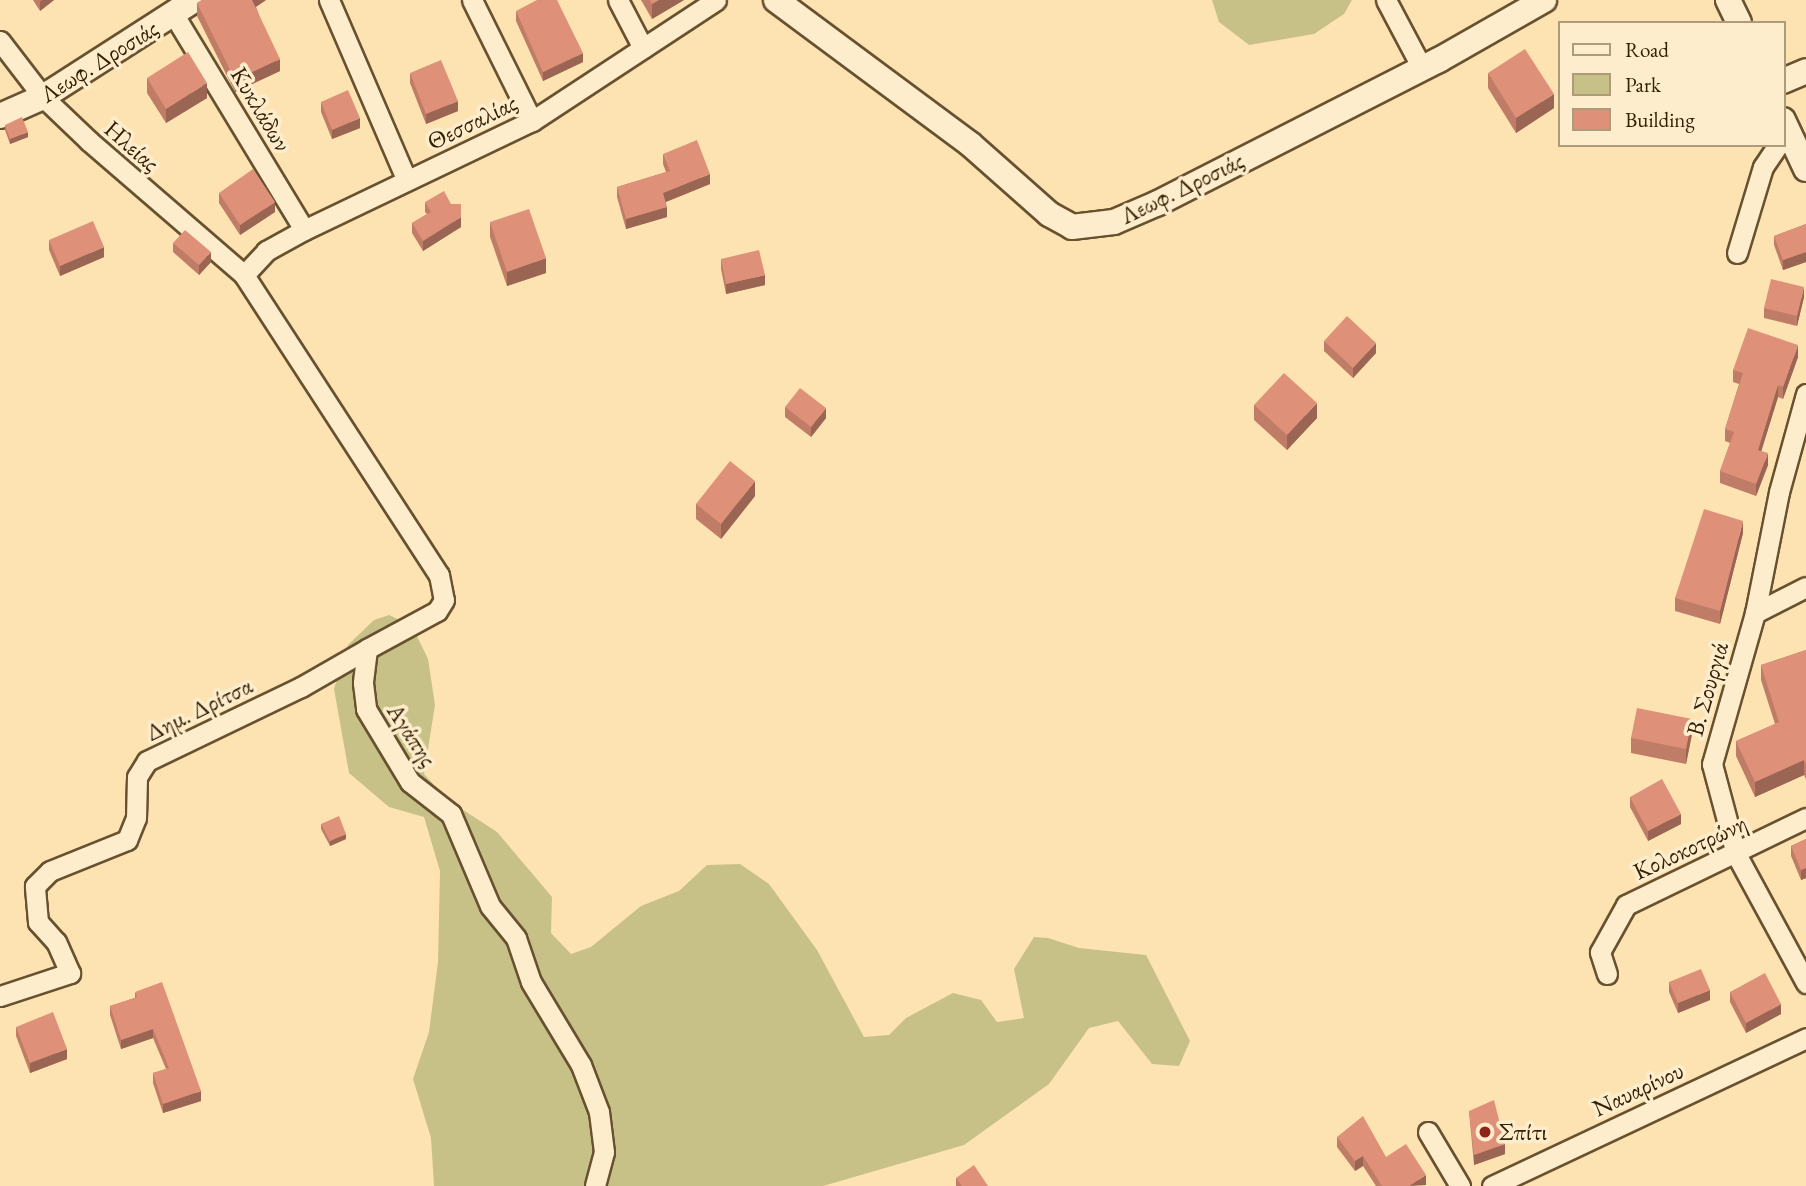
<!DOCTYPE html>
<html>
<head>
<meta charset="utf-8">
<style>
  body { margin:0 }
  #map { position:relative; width:1806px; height:1186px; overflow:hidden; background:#fee3b2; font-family:"EB Garamond",serif }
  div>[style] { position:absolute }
  .green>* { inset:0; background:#c7c187 }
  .roads { filter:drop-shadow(2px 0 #68512f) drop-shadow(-2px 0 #68512f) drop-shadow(0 2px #68512f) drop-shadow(0 -2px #68512f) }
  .minor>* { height:19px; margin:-9.5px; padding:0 9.5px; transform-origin:9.5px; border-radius:9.5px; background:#feedcd }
  .tertiary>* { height:24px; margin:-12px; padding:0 12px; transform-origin:12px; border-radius:12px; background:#feedcd }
  .wall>* { inset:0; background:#bf7c67 }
  .shaded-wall>* { inset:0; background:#9b6554 }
  .building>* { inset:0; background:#de9078 }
  .dots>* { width:19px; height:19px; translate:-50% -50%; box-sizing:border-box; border:4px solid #feedcd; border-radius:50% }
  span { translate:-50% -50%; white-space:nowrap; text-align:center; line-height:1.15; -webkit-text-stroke:7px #feedcd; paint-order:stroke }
  .street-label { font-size:24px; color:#362003 }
  .poi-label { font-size:24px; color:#362003 }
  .left { translate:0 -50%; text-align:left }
  .legend { position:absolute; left:1558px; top:21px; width:228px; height:126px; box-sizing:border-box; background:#feedcd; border:2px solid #ae9b7c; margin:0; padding:9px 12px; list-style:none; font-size:21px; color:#362003 }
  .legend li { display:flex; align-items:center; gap:14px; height:35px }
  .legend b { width:35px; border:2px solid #ae9b7c }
</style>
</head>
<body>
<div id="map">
  <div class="green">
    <i style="clip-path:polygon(1212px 0,1352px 0,1344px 14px,1314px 34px,1249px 45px,1219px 22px)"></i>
    <i style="clip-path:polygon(389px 615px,412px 626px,428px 659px,435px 705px,424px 774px,448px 800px,497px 832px,552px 897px,551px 933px,571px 954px,591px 947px,641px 906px,679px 891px,707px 865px,740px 864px,769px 884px,817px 950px,864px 1037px,889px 1035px,906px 1018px,953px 993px,981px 1000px,997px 1022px,1024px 1018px,1014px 969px,1034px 937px,1048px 938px,1079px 948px,1146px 955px,1190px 1041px,1179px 1066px,1152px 1064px,1118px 1021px,1089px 1028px,1049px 1084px,964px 1145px,823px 1186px,434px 1186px,431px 1138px,413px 1079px,429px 1032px,438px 962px,440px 871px,424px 817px,389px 807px,349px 773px,334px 689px,348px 645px,374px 620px)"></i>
  </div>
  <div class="roads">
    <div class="minor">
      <i style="left:329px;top:0;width:195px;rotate:66.7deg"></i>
      <i style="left:472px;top:0;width:135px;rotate:63.6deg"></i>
      <i style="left:618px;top:0;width:54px;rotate:62.5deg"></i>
      <i style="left:1386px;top:0;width:77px;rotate:62.1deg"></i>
      <i style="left:174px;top:15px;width:251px;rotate:58.8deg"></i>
      <i style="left:0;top:41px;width:71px;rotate:52.5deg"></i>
      <i style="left:43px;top:97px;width:64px;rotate:43.7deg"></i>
      <i style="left:89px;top:141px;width:205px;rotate:40.8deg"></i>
      <i style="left:244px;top:275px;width:358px;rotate:57deg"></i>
      <i style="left:439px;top:575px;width:25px;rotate:79deg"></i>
      <i style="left:444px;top:600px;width:13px;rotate:122deg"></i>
      <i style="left:437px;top:611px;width:80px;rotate:151.5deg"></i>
      <i style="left:367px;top:649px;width:34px;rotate:97deg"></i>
      <i style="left:363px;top:683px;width:26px;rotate:83deg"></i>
      <i style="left:366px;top:709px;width:85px;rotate:58.9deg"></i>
      <i style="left:410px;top:782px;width:52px;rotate:38deg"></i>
      <i style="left:451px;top:814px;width:100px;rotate:67deg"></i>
      <i style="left:490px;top:906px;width:41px;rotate:50.9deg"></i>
      <i style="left:516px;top:938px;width:46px;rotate:71.2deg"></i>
      <i style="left:531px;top:982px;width:97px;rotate:58.9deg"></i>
      <i style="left:581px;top:1065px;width:50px;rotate:69deg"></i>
      <i style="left:599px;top:1112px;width:40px;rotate:82.9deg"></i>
      <i style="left:604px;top:1152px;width:35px;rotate:105deg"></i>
      <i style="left:1737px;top:253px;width:90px;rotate:-73.2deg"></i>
      <i style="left:1763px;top:167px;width:27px;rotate:-56deg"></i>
      <i style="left:244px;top:275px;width:33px;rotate:-47deg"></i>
      <i style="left:266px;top:251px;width:43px;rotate:-28.9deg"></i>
      <i style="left:304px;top:230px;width:253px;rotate:-25.6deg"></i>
      <i style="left:532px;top:121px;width:220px;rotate:-33.3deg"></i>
      <i style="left:1806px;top:394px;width:102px;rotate:105.4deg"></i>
      <i style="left:1779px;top:492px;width:123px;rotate:101.2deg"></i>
      <i style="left:1755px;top:613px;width:157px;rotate:105.9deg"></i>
      <i style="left:1712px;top:764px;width:93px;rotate:75.1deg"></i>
      <i style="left:1736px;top:854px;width:147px;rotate:61.5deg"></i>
      <i style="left:1755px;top:613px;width:57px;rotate:-27deg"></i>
      <i style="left:1607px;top:974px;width:23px;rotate:-108deg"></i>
      <i style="left:1600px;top:952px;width:54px;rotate:-61deg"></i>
      <i style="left:1626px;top:905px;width:200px;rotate:-25.8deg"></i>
      <i style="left:0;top:996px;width:74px;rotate:-18.2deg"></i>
      <i style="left:70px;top:973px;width:34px;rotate:-114deg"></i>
      <i style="left:56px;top:942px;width:27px;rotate:-132deg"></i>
      <i style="left:38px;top:922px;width:36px;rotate:-95deg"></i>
      <i style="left:35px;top:886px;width:21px;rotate:-45deg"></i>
      <i style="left:50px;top:871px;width:83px;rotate:-21.9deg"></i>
      <i style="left:127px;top:840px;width:24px;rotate:-68deg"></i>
      <i style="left:136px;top:818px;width:41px;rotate:-88.6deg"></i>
      <i style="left:137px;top:777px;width:19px;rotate:-58deg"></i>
      <i style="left:147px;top:761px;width:171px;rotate:-25.7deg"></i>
      <i style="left:301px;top:687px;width:76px;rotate:-29.9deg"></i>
      <i style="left:1428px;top:1132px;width:63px;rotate:59.3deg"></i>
      <i style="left:1492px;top:1186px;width:347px;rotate:-25.2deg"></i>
    </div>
    <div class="tertiary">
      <i style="left:776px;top:0;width:242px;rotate:36.6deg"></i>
      <i style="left:970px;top:144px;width:106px;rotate:41.5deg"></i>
      <i style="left:1049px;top:214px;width:26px;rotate:29deg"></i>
      <i style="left:1072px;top:227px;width:42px;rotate:-6.8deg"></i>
      <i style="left:1114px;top:222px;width:48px;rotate:-23.4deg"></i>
      <i style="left:1158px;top:203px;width:315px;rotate:-27deg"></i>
      <i style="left:1439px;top:60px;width:121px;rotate:-29.7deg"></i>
      <i style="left:1728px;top:0;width:25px;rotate:64deg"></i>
      <i style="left:1783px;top:81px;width:25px;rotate:-23deg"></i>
      <i style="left:0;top:116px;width:47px;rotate:-23.8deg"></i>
      <i style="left:43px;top:97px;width:179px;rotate:-32.7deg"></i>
      <i style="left:1783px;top:120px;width:54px;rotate:64.9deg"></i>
    </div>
  </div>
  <div class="wall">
    <i style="clip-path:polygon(33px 0,54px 0,40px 11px)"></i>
    <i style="clip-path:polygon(202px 0,266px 0,256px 7px,280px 71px,235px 92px,197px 16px,197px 3px)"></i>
    <i style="clip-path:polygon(641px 0,684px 0,652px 19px)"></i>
    <i style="clip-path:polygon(516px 11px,583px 62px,543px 81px,516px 21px)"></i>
    <i style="clip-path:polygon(410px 73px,458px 111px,426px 124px,410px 83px)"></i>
    <i style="clip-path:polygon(1488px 73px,1554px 108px,1516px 133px,1488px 88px)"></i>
    <i style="clip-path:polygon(147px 78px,207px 98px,166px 123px,147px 93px)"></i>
    <i style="clip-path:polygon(321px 102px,360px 128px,332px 139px,321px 112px)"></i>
    <i style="clip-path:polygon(5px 125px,28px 137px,10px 144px,5px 130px)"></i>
    <i style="clip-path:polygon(663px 154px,710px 184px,666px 202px,667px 217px,626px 229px,617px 197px,617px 187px,666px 172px,663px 164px)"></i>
    <i style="clip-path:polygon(219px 193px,275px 212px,240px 235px,219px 203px)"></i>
    <i style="clip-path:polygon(425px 202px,461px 227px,423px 251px,412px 233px,412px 223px,427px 214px,425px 212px)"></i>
    <i style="clip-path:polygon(490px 222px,546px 273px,507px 286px,490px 237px)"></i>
    <i style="clip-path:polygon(1806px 224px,1806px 262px,1783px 270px,1774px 245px,1774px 236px)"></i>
    <i style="clip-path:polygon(49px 240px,104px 257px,60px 276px,49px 250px)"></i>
    <i style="clip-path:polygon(173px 243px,211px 262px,199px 275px,173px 252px)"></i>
    <i style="clip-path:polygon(721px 259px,765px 285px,726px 294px,721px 269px)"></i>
    <i style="clip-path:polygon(1804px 297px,1797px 326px,1764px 318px,1764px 308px)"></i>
    <i style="clip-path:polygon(1324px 341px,1376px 353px,1353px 378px,1324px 351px)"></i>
    <i style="clip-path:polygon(1798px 357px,1783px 399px,1778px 397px,1761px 451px,1768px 465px,1756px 496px,1720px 483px,1720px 471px,1730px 443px,1725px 441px,1725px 429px,1739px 384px,1733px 382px,1733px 370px)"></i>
    <i style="clip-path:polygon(1254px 405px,1317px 418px,1287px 450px,1254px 420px)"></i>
    <i style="clip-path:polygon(785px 407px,826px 418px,811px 437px,785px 417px)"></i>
    <i style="clip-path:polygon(755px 496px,721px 539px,696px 519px,696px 504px)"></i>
    <i style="clip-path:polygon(1743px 533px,1720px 624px,1675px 611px,1675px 598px)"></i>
    <i style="clip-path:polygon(1806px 650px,1806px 779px,1804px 775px,1755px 797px,1736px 756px,1736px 741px,1775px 724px,1761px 680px,1761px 665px)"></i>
    <i style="clip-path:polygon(1692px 734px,1686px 764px,1631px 753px,1631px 738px)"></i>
    <i style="clip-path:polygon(1630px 797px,1681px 824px,1648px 841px,1630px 807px)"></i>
    <i style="clip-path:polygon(321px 824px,346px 839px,330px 846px,321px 829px)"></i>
    <i style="clip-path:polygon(1806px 839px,1806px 878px,1801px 880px,1791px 856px,1791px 846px)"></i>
    <i style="clip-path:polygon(1669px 982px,1710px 1000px,1678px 1013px,1669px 992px)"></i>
    <i style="clip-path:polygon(135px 992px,201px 1101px,163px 1113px,153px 1083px,153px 1073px,166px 1069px,153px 1038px,121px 1049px,110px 1015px,110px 1006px,135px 998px)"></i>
    <i style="clip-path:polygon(1730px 992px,1781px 1014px,1746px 1033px,1730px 1002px)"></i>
    <i style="clip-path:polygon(16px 1027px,67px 1059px,30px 1073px,16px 1036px)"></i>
    <i style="clip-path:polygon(1469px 1111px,1505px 1154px,1474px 1165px)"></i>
    <i style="clip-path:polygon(1337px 1137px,1386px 1157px,1426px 1185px,1376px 1186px,1363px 1166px,1355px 1171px,1337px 1147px)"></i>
    <i style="clip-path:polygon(956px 1178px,988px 1186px,956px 1186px)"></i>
  </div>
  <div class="shaded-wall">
    <i style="clip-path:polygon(42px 0,54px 0,40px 11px,40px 2px)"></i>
    <i style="clip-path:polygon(251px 0,266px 0,251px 10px)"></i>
    <i style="clip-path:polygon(659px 0,684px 0,652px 19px,652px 4px)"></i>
    <i style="clip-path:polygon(583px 53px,583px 62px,543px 81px,543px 72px)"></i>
    <i style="clip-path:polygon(280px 59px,280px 71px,235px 92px,235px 80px)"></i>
    <i style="clip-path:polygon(207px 83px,207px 98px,166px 123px,166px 109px)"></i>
    <i style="clip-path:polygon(1554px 94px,1554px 108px,1516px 133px,1516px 118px)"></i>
    <i style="clip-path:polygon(458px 101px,458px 111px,426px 124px,426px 114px)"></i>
    <i style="clip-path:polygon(360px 118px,360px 128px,332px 139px,332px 130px)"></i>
    <i style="clip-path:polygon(28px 132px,28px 137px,10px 144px,10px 139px)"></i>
    <i style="clip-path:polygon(710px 174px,710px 184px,663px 203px,663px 193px)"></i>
    <i style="clip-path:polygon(275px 202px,275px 212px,240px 235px,240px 225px)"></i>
    <i style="clip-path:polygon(667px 207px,667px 217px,626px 229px,626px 219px)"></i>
    <i style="clip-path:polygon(461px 217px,461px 227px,423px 251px,423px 241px)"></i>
    <i style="clip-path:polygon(104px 247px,104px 257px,60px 276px,60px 266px)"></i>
    <i style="clip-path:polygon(211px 252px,211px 262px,199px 275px,199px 265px)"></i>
    <i style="clip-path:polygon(1806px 252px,1806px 262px,1783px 270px,1783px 260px)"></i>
    <i style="clip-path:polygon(546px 258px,546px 273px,507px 286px,507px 272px)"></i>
    <i style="clip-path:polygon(765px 275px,765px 285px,726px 294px,726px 284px)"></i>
    <i style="clip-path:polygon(1804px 287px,1804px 297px,1797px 326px,1797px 316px)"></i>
    <i style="clip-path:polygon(1376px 343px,1376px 353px,1353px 378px,1353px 368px)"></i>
    <i style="clip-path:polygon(1798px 345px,1798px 357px,1783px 399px,1783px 387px)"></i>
    <i style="clip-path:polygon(1778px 385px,1778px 397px,1758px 462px,1758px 450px)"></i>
    <i style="clip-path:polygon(1317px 403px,1317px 418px,1287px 450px,1287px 435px)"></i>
    <i style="clip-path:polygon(826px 408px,826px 418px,811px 437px,811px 427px)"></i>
    <i style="clip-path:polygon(1768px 453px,1768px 465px,1756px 496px,1756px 484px)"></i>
    <i style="clip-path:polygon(755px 481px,755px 496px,721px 539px,721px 524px)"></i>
    <i style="clip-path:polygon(1743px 521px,1743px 533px,1720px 624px,1720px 611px)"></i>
    <i style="clip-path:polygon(1692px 719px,1692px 734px,1686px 764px,1686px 749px)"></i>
    <i style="clip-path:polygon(1804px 760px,1804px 775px,1755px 797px,1755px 782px)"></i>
    <i style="clip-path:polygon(1681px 814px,1681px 824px,1648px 841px,1648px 831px)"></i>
    <i style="clip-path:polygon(346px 834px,346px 839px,330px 846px,330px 841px)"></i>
    <i style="clip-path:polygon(1806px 868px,1806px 878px,1801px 880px,1801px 870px)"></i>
    <i style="clip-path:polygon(1710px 990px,1710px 1000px,1678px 1013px,1678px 1003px)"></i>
    <i style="clip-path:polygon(1781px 1004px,1781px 1014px,1746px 1033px,1746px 1023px)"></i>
    <i style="clip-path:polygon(153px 1029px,153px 1038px,121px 1049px,121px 1040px)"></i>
    <i style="clip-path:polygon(67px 1049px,67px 1059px,30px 1073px,30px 1063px)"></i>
    <i style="clip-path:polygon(201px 1091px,201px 1101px,163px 1113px,163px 1104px)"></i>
    <i style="clip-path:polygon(1505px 1144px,1505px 1154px,1474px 1165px,1474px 1155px)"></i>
    <i style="clip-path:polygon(1363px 1156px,1363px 1166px,1355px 1171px,1355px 1161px)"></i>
    <i style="clip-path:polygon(1426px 1175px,1426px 1185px,1409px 1186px)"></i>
  </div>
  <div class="building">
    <i style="clip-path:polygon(202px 0,252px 0,280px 59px,235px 80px,197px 3px)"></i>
    <i style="clip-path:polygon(537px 0,557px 0,583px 53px,543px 72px,516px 11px)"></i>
    <i style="clip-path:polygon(650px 0,659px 0,652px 4px)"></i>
    <i style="clip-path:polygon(1525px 49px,1554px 94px,1516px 118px,1488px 73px)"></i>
    <i style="clip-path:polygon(188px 52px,207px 83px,166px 109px,147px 78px)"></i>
    <i style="clip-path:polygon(441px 60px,458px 101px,426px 114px,410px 73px)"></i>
    <i style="clip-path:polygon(348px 90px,360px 118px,332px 130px,321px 102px)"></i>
    <i style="clip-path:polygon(22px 117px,28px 132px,10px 139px,5px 125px)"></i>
    <i style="clip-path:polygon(697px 140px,710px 174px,663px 193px,667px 207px,626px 219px,617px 187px,670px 171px,663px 154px)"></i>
    <i style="clip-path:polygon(253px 169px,275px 202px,240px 225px,219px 193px)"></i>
    <i style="clip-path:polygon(444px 191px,451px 204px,461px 204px,461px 217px,423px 241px,412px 223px,431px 212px,425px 202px)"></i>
    <i style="clip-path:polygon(529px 209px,546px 258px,507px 272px,490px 222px)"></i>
    <i style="clip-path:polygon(93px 221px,104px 247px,60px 266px,49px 240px)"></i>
    <i style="clip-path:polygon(1806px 224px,1806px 252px,1783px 260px,1774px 236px)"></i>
    <i style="clip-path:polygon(185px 230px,211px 252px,199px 265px,173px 243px)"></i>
    <i style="clip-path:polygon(759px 250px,765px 275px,726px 284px,721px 259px)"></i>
    <i style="clip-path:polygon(1771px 279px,1804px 287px,1797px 316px,1764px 308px)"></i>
    <i style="clip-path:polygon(1347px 316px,1376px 343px,1353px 368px,1324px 341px)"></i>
    <i style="clip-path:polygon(1748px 328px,1798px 345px,1783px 387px,1778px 385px,1758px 450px,1768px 453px,1756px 484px,1720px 471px,1734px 432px,1725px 429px,1743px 373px,1733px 370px)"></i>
    <i style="clip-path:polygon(1284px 373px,1317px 403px,1287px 435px,1254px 405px)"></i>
    <i style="clip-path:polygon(800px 388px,826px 408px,811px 427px,785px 407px)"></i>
    <i style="clip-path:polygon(730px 461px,755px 481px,721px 524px,696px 504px)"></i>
    <i style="clip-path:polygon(1704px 509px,1743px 521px,1720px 611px,1675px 598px)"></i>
    <i style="clip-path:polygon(1806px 650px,1806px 764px,1804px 760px,1755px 782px,1736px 741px,1779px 722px,1761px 665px)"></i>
    <i style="clip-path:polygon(1637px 708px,1692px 719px,1686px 749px,1631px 738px)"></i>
    <i style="clip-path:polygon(1662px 779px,1681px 814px,1648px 831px,1630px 797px)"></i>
    <i style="clip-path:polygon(339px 816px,346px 834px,330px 841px,321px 824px)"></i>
    <i style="clip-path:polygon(1806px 839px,1806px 868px,1801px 870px,1791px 846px)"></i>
    <i style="clip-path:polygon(1701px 969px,1710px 990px,1678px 1003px,1669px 982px)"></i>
    <i style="clip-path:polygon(1765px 973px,1781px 1004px,1746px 1023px,1730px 992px)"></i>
    <i style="clip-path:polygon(162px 982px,201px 1091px,163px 1104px,153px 1073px,169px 1068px,153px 1029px,121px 1040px,110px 1006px,137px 997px,135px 992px)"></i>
    <i style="clip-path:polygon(53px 1012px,67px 1049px,30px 1063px,16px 1027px)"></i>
    <i style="clip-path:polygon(1494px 1100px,1505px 1144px,1474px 1155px,1469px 1111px)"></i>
    <i style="clip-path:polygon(1363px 1116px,1386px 1157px,1406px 1144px,1426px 1175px,1409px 1186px,1382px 1186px,1363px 1156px,1355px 1161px,1337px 1137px)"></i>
    <i style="clip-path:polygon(974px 1165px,988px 1186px,962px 1186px,956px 1178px)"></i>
  </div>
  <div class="dots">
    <i style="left:1485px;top:1132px;background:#8f2418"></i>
  </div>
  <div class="street-label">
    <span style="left:99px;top:61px;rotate:-32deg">Λεωφ. Δροσιάς</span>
    <span style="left:261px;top:109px;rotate:59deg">Κυκλάδων</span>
    <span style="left:472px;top:122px;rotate:-26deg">Θεσσαλίας</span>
    <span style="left:132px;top:146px;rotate:41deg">Ηλείας</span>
    <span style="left:1182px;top:188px;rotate:-26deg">Λεωφ. Δροσιάς</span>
    <span style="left:1707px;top:689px;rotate:-74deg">Β. Σουργιά</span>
    <span style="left:199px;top:709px;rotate:-26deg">Δημ. Δρίτσα</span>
    <span style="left:412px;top:735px;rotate:57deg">Αγάπης</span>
    <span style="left:1690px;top:847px;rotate:-25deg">Κολοκοτρώνη</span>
    <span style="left:1638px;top:1089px;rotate:-25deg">Ναυαρίνου</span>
  </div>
  <div class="poi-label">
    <span class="left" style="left:1499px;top:1132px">Σπίτι</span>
  </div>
  <ul class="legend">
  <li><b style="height:9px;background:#feedcd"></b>Road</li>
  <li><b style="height:19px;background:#c7c187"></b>Park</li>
  <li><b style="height:19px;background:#de9078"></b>Building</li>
  </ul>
</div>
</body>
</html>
